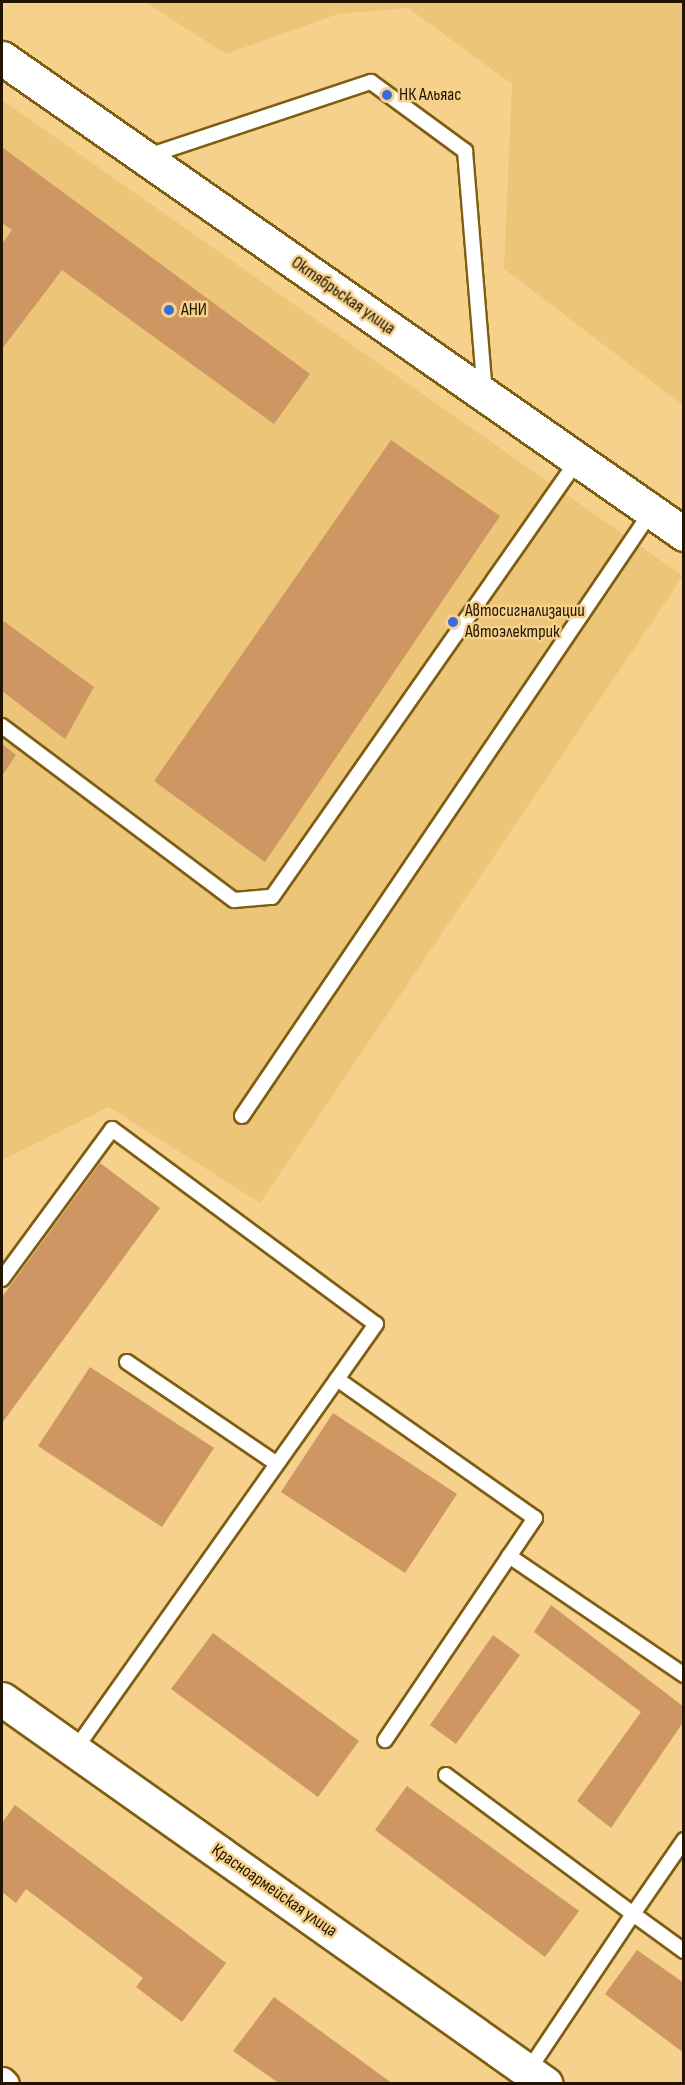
<!DOCTYPE html>
<html>
<head>
<meta charset="utf-8">
<style>
  body { margin:0 }
  #map { position:relative; width:685px; height:2085px; overflow:hidden; background:#f6d18c; font-family:"Sofia Sans Condensed",sans-serif }
  div>[style] { position:absolute }
  .built>* { inset:0; background:#edc578 }
  .building>* { inset:0; background:#ce9662 }
  .roads { filter:drop-shadow(2px 0 #7e5e12) drop-shadow(-2px 0 #7e5e12) drop-shadow(0 2px #7e5e12) drop-shadow(0 -2px #7e5e12) }
  .lane>* { height:14px; margin:-7px; padding:0 7px; transform-origin:7px; border-radius:7px; background:#fff }
  .street>* { height:27px; margin:-13.5px; padding:0 13.5px; transform-origin:13.5px; border-radius:13.5px; background:#fff }
  .secondary>* { height:33px; margin:-16.5px; padding:0 16.5px; transform-origin:16.5px; border-radius:16.5px; background:#fff }
  .dots>* { width:16px; height:16px; translate:-50% -50%; box-sizing:border-box; border:3px solid #f6d18c; border-radius:50% }
  span { translate:-50% -50%; white-space:nowrap; text-align:center; line-height:1.15; -webkit-text-stroke:5px #f6d18c; paint-order:stroke }
  .poi-label { font-size:18px; color:#211400 }
  .left { translate:0 -50%; text-align:left }
  .street-label { font-size:18px; color:#211400 }
  .frame { position:absolute; inset:0; border:3px solid #211400; pointer-events:none }
</style>
</head>
<body>
<div id="map">
  <div class="built">
    <i style="clip-path:polygon(145px 2px,683px 2px,683px 405px,504px 269px,512px 84px,408px 8px,338px 14px,226px 54px)"></i>
    <i style="clip-path:polygon(2px 100px,683px 576px,260px 1203px,109px 1107px,2px 1160px)"></i>
  </div>
  <div class="building">
    <i style="clip-path:polygon(3px 148px,310px 374px,274px 424px,62px 270px,2px 349px,2px 244px,12px 230px,2px 223px)"></i>
    <i style="clip-path:polygon(391px 440px,500px 516px,265px 862px,154px 781px)"></i>
    <i style="clip-path:polygon(2px 620px,94px 687px,65px 739px,2px 691px)"></i>
    <i style="clip-path:polygon(2px 744px,16px 755px,2px 776px)"></i>
    <i style="clip-path:polygon(100px 1163px,160px 1208px,2px 1423px,2px 1297px)"></i>
    <i style="clip-path:polygon(90px 1367px,214px 1448px,162px 1527px,38px 1446px)"></i>
    <i style="clip-path:polygon(333px 1413px,457px 1494px,405px 1573px,281px 1492px)"></i>
    <i style="clip-path:polygon(551px 1605px,684px 1707px,684px 1721px,611px 1828px,577px 1801px,641px 1712px,534px 1632px)"></i>
    <i style="clip-path:polygon(213px 1633px,359px 1741px,318px 1797px,171px 1689px)"></i>
    <i style="clip-path:polygon(493px 1635px,520px 1655px,456px 1744px,430px 1725px)"></i>
    <i style="clip-path:polygon(407px 1786px,579px 1911px,545px 1957px,375px 1830px)"></i>
    <i style="clip-path:polygon(15px 1805px,226px 1963px,182px 2022px,136px 1987px,143px 1978px,26px 1889px,16px 1903px,2px 1892px,2px 1823px)"></i>
    <i style="clip-path:polygon(637px 1950px,684px 1983px,684px 2053px,605px 1994px)"></i>
    <i style="clip-path:polygon(274px 1997px,393px 2084px,280px 2084px,233px 2051px)"></i>
  </div>
  <div class="roads">
    <div class="lane">
      <i style="left:148px;top:156px;width:235px;rotate:-18.4deg"></i>
      <i style="left:371px;top:82px;width:117px;rotate:36.3deg"></i>
      <i style="left:465px;top:151px;width:242px;rotate:85.3deg"></i>
      <i style="left:2px;top:726px;width:290px;rotate:36.9deg"></i>
      <i style="left:234px;top:900px;width:38px;rotate:-5deg"></i>
      <i style="left:272px;top:897px;width:532px;rotate:-55.03deg"></i>
      <i style="left:242px;top:1116px;width:729px;rotate:-55.9deg"></i>
      <i style="left:2px;top:1279px;width:186px;rotate:-53.7deg"></i>
      <i style="left:112px;top:1129px;width:328px;rotate:36.5deg"></i>
      <i style="left:376px;top:1324px;width:523px;rotate:125.27deg"></i>
      <i style="left:127px;top:1362px;width:181px;rotate:34.2deg"></i>
      <i style="left:337px;top:1379px;width:242px;rotate:35.1deg"></i>
      <i style="left:535px;top:1518px;width:268px;rotate:124deg"></i>
      <i style="left:509px;top:1556px;width:212px;rotate:34.2deg"></i>
      <i style="left:446px;top:1775px;width:233px;rotate:36.6deg"></i>
      <i style="left:633px;top:1914px;width:90px;rotate:-55.4deg"></i>
      <i style="left:528px;top:2071px;width:189px;rotate:-56.2deg"></i>
      <i style="left:633px;top:1914px;width:63px;rotate:36deg"></i>
    </div>
    <div class="street">
      <i style="left:2px;top:2081px;width:4px;rotate:45deg"></i>
    </div>
    <div class="secondary">
      <i style="left:2px;top:58px;width:832px;rotate:34.91deg"></i>
      <i style="left:2px;top:1699px;width:666px;rotate:35.29deg"></i>
    </div>
  </div>
  <div class="dots">
    <i style="left:387px;top:95px;background:#386cdc"></i>
    <i style="left:169px;top:310px;background:#386cdc"></i>
    <i style="left:453px;top:622px;background:#386cdc"></i>
  </div>
  <div class="poi-label">
    <span class="left" style="left:399px;top:95px">НК Альяас</span>
    <span class="left" style="left:181px;top:310px">АНИ</span>
    <span class="left" style="left:465px;top:622px">Автосигнализации<br>Автоэлектрик</span>
  </div>
  <div class="street-label">
    <span style="left:343px;top:296px;rotate:35deg">Октябрьская улица</span>
    <span style="left:274px;top:1891px;rotate:35deg">Красноармейская улица</span>
  </div>
  <div class="frame"></div>
</div>
</body>
</html>
